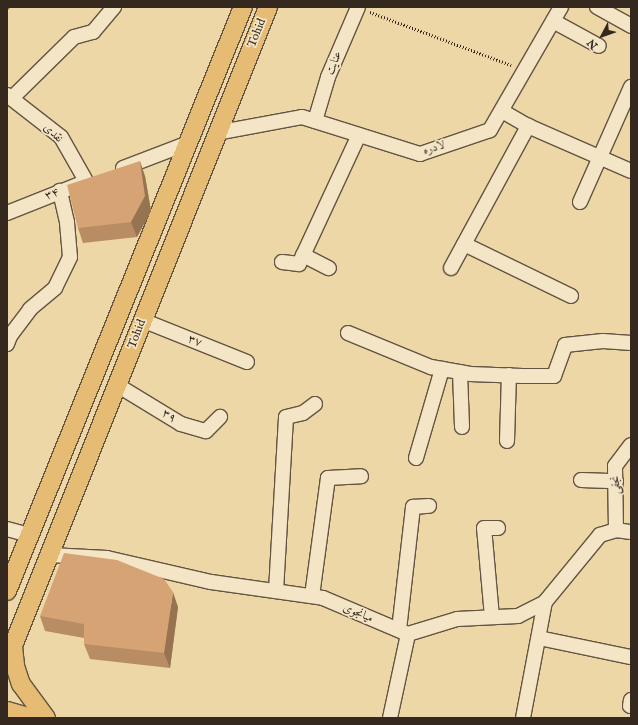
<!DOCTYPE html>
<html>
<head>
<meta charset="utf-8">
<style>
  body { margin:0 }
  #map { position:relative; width:638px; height:725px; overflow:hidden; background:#edd7a7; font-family:"IM FELL English",Amiri,serif }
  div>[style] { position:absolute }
  .path>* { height:2.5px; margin-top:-1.25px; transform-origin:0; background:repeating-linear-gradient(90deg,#35291f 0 1px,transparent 0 3px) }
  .roads { filter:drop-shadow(1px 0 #635441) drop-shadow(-1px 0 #635441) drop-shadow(0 1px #635441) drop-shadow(0 -1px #635441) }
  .minor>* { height:14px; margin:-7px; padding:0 7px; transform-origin:7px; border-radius:7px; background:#f3e5c6 }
  .major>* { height:18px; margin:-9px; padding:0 9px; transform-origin:9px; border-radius:9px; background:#e6bc74 }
  .wall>* { inset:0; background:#b88d64 }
  .shaded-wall>* { inset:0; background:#967351 }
  .building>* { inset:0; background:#d6a474 }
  span { translate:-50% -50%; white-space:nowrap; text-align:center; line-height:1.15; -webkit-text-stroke:3.5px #f3e5c6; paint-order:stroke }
  .street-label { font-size:12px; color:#35291f }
  .frame { position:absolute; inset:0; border:8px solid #35291f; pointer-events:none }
  .north { position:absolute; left:582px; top:16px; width:40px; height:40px; -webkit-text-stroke:3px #f3e5c6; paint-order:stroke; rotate:229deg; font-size:11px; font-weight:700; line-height:16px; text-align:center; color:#35291f }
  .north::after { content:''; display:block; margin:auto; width:14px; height:18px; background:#35291f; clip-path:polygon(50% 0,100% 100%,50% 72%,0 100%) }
</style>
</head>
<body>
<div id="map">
  <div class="path">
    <i style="left:370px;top:12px;width:151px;rotate:20.6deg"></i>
  </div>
  <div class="roads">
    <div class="minor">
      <i style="left:597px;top:7px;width:39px;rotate:29deg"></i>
      <i style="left:553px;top:21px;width:52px;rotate:28.5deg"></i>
      <i style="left:7px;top:95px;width:68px;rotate:37.9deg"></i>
      <i style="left:61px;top:137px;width:51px;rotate:60.4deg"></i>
      <i style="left:12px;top:98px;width:87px;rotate:-44.5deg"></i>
      <i style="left:74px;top:37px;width:20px;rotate:-15deg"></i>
      <i style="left:93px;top:32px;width:33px;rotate:-50deg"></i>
      <i style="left:502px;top:111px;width:30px;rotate:30deg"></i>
      <i style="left:528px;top:126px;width:112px;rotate:23.6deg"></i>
      <i style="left:315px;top:121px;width:46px;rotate:-73.5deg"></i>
      <i style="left:328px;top:77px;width:76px;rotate:-66.8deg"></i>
      <i style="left:216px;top:133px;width:87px;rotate:-10.5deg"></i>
      <i style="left:302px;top:117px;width:124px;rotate:17.4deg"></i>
      <i style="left:420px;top:154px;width:74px;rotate:-18.9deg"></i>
      <i style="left:490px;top:130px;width:142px;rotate:-60deg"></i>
      <i style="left:123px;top:168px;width:70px;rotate:-21deg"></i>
      <i style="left:580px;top:202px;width:126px;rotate:-66.1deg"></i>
      <i style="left:7px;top:213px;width:84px;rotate:-21.7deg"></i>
      <i style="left:464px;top:244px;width:119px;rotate:25.9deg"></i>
      <i style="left:303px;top:255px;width:29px;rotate:27deg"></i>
      <i style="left:282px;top:262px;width:17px;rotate:7deg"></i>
      <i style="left:299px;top:264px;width:142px;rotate:-65.1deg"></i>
      <i style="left:451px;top:268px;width:162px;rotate:-61.5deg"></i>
      <i style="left:142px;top:320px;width:113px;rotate:21.8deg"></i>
      <i style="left:348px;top:333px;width:90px;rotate:22.3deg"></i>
      <i style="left:431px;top:367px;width:40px;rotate:10deg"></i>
      <i style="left:470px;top:374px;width:53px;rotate:2.2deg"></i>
      <i style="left:523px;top:376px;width:31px"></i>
      <i style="left:554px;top:376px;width:33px;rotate:-70deg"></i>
      <i style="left:565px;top:345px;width:38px;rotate:-6deg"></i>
      <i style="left:603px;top:341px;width:28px;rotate:4deg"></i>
      <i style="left:7px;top:344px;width:9px;rotate:-69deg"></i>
      <i style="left:10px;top:336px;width:34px;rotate:-53deg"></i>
      <i style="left:30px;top:309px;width:33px;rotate:-40deg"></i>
      <i style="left:55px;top:288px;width:34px;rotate:-64deg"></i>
      <i style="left:70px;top:257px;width:35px;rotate:-95deg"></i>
      <i style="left:67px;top:222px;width:32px;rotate:-103deg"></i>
      <i style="left:460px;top:372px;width:55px;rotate:87.9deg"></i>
      <i style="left:117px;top:385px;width:75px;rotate:31.4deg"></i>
      <i style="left:181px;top:424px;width:26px;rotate:16deg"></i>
      <i style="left:206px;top:431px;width:20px;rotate:-45deg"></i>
      <i style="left:507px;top:441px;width:66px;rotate:-88.3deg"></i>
      <i style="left:416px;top:458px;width:93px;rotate:-73.7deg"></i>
      <i style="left:581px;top:480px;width:35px;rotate:2deg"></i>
      <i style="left:7px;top:529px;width:23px;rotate:15deg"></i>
      <i style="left:616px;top:530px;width:64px;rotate:-90.9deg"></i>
      <i style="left:615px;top:466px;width:26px;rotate:-53deg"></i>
      <i style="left:50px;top:555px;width:57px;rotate:3deg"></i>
      <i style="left:107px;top:558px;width:107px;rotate:13deg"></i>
      <i style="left:211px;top:582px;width:113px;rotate:8.1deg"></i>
      <i style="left:323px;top:598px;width:92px;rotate:23deg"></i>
      <i style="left:408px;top:634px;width:51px;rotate:-17deg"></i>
      <i style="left:457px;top:619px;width:61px;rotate:-2.8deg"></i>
      <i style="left:518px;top:616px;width:30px;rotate:-27deg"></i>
      <i style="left:545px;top:602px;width:87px;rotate:-50.6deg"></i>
      <i style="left:600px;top:535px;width:17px;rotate:-17deg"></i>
      <i style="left:616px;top:530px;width:15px;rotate:8deg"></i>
      <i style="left:276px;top:591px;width:174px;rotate:-86.7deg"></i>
      <i style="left:286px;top:417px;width:17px;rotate:-13deg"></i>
      <i style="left:303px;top:413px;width:15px;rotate:-37deg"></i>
      <i style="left:312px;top:596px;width:119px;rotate:-82.3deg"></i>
      <i style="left:328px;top:478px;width:33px;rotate:-3deg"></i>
      <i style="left:492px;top:617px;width:89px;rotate:-95.1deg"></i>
      <i style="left:484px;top:528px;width:14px"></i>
      <i style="left:399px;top:630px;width:124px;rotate:-83.5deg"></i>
      <i style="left:413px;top:507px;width:16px;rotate:-4deg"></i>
      <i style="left:539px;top:638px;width:94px;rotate:11.7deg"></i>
      <i style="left:630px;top:706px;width:6px;rotate:-81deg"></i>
      <i style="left:390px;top:718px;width:86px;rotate:-77.9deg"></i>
      <i style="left:523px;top:718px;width:118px;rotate:-79.3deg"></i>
    </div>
    <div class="major">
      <i style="left:7px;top:591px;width:630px;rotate:-68deg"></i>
      <i style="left:13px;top:646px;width:20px;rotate:84deg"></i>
      <i style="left:15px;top:666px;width:19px;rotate:72deg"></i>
      <i style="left:21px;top:684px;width:42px;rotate:53.7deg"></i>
      <i style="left:7px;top:661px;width:704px;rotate:-68.24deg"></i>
      <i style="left:7px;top:711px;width:26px;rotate:16deg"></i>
    </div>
  </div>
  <div class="wall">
    <i style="clip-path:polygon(145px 176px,151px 211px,137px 237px,83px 243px,78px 228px)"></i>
    <i style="clip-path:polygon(178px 607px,170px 668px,90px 659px,84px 644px,84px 638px,45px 631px,40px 616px)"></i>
  </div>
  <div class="shaded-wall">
    <i style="clip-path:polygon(7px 7px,11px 7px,7px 11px)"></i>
    <i style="clip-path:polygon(140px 161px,145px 176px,151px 211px,137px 237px,131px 222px)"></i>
    <i style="clip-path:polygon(173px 592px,178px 607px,170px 668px,164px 653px)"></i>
  </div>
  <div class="building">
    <i style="clip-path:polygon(140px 161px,145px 196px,131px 222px,78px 228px,67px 185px)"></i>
    <i style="clip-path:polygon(64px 553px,117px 560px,164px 579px,173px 592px,164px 653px,84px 644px,84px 624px,40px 616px)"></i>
  </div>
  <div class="street-label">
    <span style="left:257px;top:33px;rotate:-68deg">Tohid</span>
    <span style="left:334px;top:63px;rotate:-69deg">عنایت</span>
    <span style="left:53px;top:133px;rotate:43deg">نقدی</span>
    <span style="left:434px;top:148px;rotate:-16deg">لادره</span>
    <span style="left:52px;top:194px;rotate:-21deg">۳۴</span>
    <span style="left:137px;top:334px;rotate:-69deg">Tohid</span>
    <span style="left:195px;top:341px;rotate:22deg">۳۷</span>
    <span style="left:169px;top:416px;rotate:31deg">۳۹</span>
    <span style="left:616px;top:485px;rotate:-91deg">نجفی</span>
    <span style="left:358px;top:613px;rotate:23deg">میانجوی</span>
  </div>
  <div class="frame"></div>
  <div class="north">N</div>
</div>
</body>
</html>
